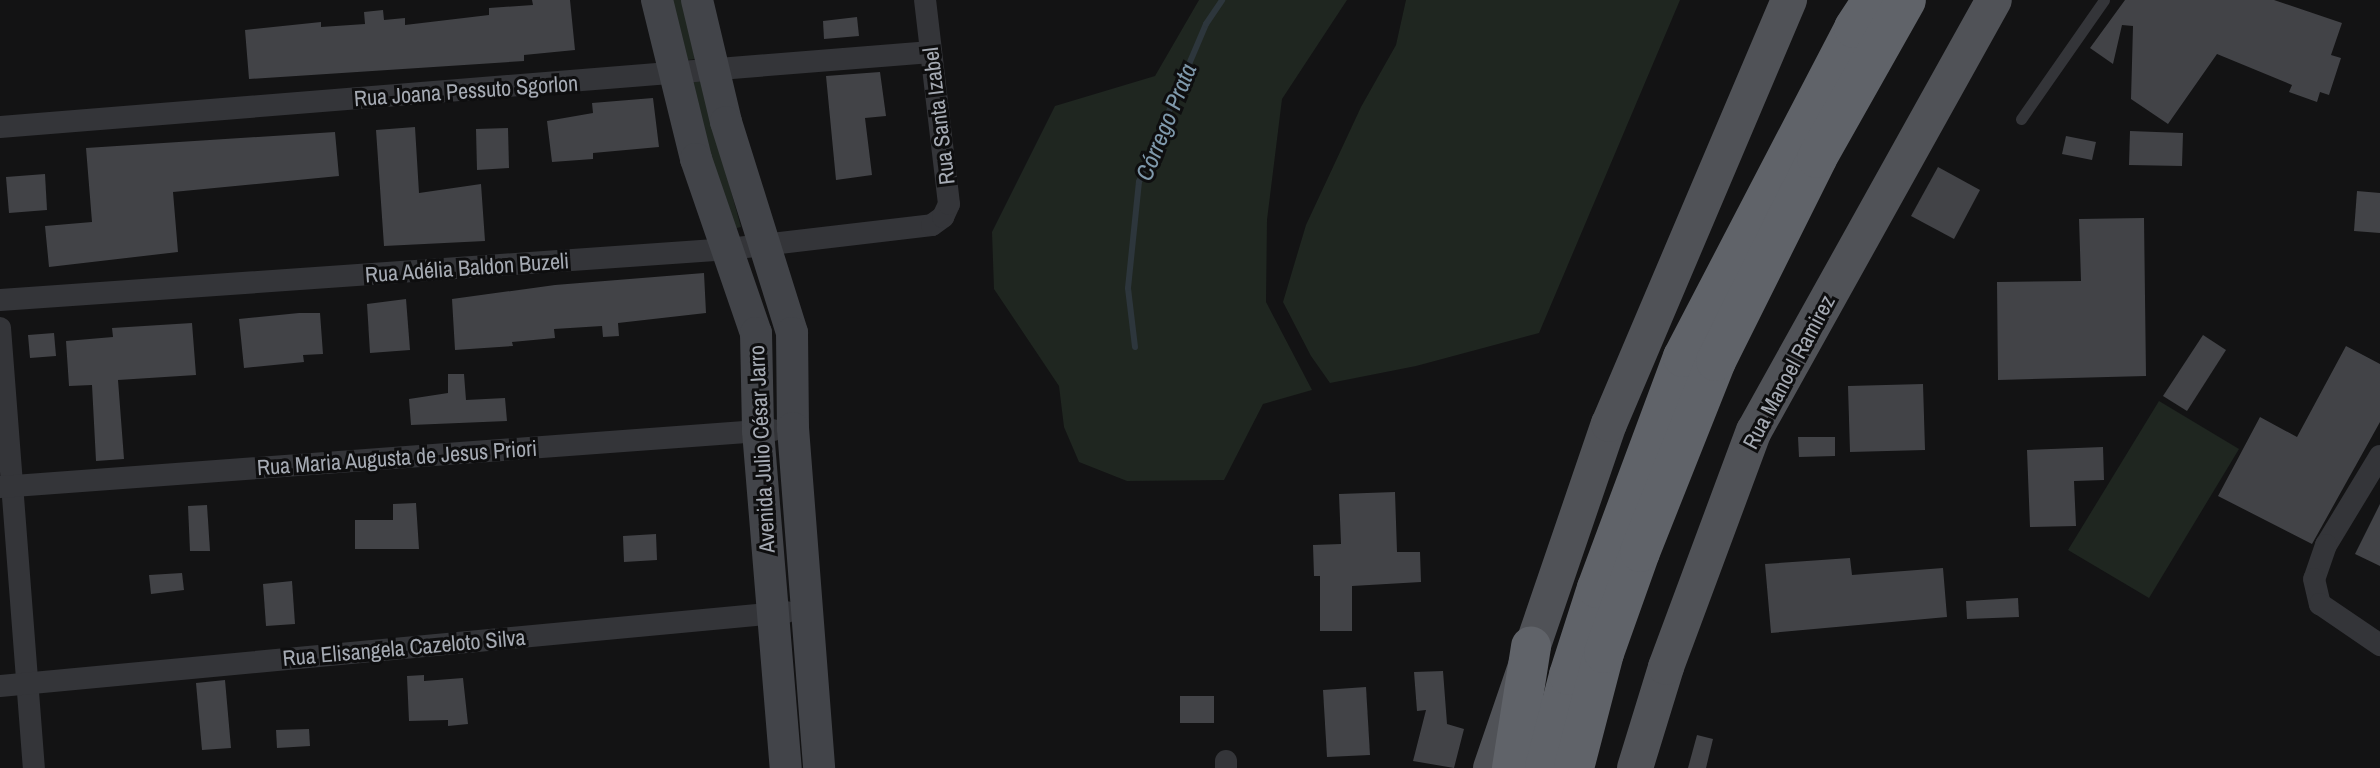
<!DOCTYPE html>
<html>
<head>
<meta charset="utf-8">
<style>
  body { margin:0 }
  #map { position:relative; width:2380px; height:768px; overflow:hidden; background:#131314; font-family:"Archivo Narrow",sans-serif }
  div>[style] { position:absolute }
  .green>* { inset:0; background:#1f2620 }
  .stream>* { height:6px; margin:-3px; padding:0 3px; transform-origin:3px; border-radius:3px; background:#2d363c }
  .building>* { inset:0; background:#424347 }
  .lane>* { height:11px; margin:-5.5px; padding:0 5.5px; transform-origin:5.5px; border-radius:5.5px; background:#343539 }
  .street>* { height:22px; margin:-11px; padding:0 11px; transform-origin:11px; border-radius:11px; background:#343539 }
  .secondary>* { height:32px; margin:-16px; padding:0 16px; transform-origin:16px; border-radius:16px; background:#424449 }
  .primary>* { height:36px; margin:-18px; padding:0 18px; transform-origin:18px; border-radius:18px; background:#505257 }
  .highway>* { height:40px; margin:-20px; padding:0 20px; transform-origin:20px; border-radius:20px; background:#606369 }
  span { translate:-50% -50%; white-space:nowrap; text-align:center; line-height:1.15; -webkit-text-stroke:6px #0e0e0f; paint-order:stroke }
  .street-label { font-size:22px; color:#a5aab3 }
  .water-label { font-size:24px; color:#7f99ac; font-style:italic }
</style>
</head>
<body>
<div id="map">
  <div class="green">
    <i style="clip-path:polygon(671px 0,684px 0,695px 59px,681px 61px)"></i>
    <i style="clip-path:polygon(1199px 0,1347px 0,1282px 99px,1267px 220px,1266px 302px,1312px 390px,1263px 404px,1224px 480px,1127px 481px,1079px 462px,1064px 427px,1059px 386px,994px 289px,992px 232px,1055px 106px,1155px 76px)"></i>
    <i style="clip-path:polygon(1406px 0,1680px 0,1539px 333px,1416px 366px,1330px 383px,1311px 356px,1283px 302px,1306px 225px,1361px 107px,1396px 45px)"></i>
    <i style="clip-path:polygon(700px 79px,741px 227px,728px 230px,687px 83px)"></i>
    <i style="clip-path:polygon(2159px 401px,2239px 449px,2149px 598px,2068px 550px)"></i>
  </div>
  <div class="stream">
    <i style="left:1135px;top:347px;width:59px;rotate:-96.8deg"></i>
    <i style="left:1128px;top:288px;width:107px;rotate:-84.1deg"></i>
    <i style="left:1139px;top:182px;width:172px;rotate:-67deg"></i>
    <i style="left:1206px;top:24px;width:29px;rotate:-56deg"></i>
  </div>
  <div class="building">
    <i style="clip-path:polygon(532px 0,570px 0,575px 50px,524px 55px,524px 61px,249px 79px,245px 30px,321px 22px,321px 27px,365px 24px,364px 12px,383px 10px,384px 20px,405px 18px,405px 25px,489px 15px,489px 8px,533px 5px)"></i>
    <i style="clip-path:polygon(2125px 0,2274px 0,2342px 23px,2331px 55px,2341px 58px,2329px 95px,2320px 92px,2317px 102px,2289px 92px,2292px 85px,2217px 54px,2168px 124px,2131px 99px,2133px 26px,2122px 25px,2113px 64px,2090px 48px)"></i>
    <i style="clip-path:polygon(857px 17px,859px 36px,824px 39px,823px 21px)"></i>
    <i style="clip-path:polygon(880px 72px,886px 116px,865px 118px,872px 175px,836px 180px,826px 76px)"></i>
    <i style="clip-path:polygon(653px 98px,659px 147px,593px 153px,593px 159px,552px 162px,547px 121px,593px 113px,592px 103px)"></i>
    <i style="clip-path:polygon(415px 127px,419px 193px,481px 184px,485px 241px,384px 246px,376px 130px)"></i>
    <i style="clip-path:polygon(508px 128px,509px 168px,477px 170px,476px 129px)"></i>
    <i style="clip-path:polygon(2130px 131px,2183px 133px,2182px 166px,2129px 165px)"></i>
    <i style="clip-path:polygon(335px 132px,339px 176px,173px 192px,178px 252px,49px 267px,45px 226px,92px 222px,86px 148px)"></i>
    <i style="clip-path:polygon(2066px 136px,2096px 142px,2092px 160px,2062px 154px)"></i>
    <i style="clip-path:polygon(1938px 167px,1980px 190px,1954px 239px,1911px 216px)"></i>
    <i style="clip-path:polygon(45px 174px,47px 210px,9px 213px,6px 177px)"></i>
    <i style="clip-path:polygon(2357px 191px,2380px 193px,2380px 233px,2354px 231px)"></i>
    <i style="clip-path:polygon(2144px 218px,2146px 376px,1998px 380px,1997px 282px,2081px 281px,2079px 219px)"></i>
    <i style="clip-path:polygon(704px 273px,706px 313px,618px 323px,619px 336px,603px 337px,602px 326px,554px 329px,555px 338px,512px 342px,513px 346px,455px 350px,452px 299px,555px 285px)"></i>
    <i style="clip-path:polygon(406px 299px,410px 350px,370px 353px,367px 304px)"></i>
    <i style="clip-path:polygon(299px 313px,320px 313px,323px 354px,303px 355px,304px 362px,244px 368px,239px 319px)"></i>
    <i style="clip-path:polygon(192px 323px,196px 375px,118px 380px,124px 459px,96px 461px,92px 385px,69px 386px,66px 341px,113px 337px,112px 328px)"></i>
    <i style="clip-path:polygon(54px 333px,56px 356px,30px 358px,28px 335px)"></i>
    <i style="clip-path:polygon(2203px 335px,2226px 350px,2187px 411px,2163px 396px)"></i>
    <i style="clip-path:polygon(2346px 346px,2380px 364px,2380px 422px,2312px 544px,2218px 496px,2260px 417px,2297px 437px)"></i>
    <i style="clip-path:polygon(448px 374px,464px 374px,466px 400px,505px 398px,507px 421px,411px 425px,409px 399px,448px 393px)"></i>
    <i style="clip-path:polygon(1923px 384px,1925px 450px,1850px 452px,1848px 386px)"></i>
    <i style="clip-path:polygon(1798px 437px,1835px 437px,1835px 456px,1799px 457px)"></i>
    <i style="clip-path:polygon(2103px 447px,2104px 480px,2074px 481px,2076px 526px,2030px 527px,2027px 450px)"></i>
    <i style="clip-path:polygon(1395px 492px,1397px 552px,1420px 552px,1421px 582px,1352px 586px,1352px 631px,1320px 631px,1320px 576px,1314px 576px,1313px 545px,1341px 544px,1339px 494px)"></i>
    <i style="clip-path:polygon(416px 503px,419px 549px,355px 549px,355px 520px,393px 520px,393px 504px)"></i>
    <i style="clip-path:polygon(2380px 504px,2380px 566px,2355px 554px)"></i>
    <i style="clip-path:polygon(207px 505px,210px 551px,190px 551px,188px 506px)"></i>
    <i style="clip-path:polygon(656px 534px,657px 560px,624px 562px,623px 536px)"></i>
    <i style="clip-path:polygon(1850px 558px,1852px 575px,1943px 568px,1947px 617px,1771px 633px,1765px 564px)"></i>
    <i style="clip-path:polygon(182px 573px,184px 590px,151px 594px,149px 575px)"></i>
    <i style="clip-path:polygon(292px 581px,295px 624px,266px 626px,263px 584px)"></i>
    <i style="clip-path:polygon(2018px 598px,2019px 617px,1967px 619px,1966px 601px)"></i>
    <i style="clip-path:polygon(1443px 671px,1447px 724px,1464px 729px,1454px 768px,1413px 761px,1426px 710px,1417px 711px,1414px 672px)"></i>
    <i style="clip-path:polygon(424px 675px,424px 681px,463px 678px,468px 724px,448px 726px,448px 720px,409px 721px,407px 676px)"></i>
    <i style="clip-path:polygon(225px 680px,231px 748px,202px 750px,196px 683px)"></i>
    <i style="clip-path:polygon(1366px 687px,1370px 755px,1327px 757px,1323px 690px)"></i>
    <i style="clip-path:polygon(1180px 696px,1214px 696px,1214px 723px,1180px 723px)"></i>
    <i style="clip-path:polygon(309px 729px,310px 746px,277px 748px,276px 730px)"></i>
    <i style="clip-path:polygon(1697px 735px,1713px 739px,1706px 768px,1688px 768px)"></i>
  </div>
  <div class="lane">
    <i style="left:2021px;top:119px;width:145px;rotate:-55.1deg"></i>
  </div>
  <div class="street">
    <i style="left:0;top:127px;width:934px;rotate:-4.61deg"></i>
    <i style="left:0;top:300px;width:731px;rotate:-4deg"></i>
    <i style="left:729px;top:249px;width:204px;rotate:-6.7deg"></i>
    <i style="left:932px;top:225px;width:14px;rotate:-36deg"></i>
    <i style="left:943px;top:217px;width:14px;rotate:-65deg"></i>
    <i style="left:949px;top:204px;width:205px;rotate:-96.7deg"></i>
    <i style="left:0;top:328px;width:441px;rotate:85.6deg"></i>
    <i style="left:2380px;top:456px;width:104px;rotate:121.2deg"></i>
    <i style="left:2326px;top:545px;width:36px;rotate:109deg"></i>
    <i style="left:2314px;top:579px;width:26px;rotate:77deg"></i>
    <i style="left:2320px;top:604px;width:73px;rotate:34.3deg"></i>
    <i style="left:0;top:487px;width:775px;rotate:-4.22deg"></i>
    <i style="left:0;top:686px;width:790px;rotate:-5.37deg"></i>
    <i style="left:1226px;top:761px;width:7px;rotate:90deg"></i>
  </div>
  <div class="secondary">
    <i style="left:657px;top:0;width:164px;rotate:76.2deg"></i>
    <i style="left:696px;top:159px;width:184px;rotate:71deg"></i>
    <i style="left:756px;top:333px;width:98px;rotate:88.8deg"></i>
    <i style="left:758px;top:431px;width:338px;rotate:85.3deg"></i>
    <i style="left:697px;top:0;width:125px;rotate:76.6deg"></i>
    <i style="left:726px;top:122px;width:221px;rotate:72.6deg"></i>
    <i style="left:792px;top:333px;width:95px;rotate:89.4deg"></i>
    <i style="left:793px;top:428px;width:341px;rotate:85.6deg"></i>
  </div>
  <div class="primary">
    <i style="left:1491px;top:768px;width:364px;rotate:-71.1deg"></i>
    <i style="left:1609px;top:424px;width:461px;rotate:-67deg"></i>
    <i style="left:1635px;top:768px;width:106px;rotate:-72.9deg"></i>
    <i style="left:1666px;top:667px;width:252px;rotate:-69.6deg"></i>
    <i style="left:1754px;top:431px;width:493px;rotate:-60.9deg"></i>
  </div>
  <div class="highway">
    <i style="left:1512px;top:768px;width:123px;rotate:-81.1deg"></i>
    <i style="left:1545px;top:768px;width:96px;rotate:-75.5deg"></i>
    <i style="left:1569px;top:675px;width:91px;rotate:-72.2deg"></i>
    <i style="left:1597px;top:588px;width:246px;rotate:-69.6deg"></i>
    <i style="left:1683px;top:357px;width:371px;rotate:-62.5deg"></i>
    <i style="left:1854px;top:28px;width:33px;rotate:-57deg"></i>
    <i style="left:1574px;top:768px;width:119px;rotate:-75.4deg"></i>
    <i style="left:1604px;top:653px;width:107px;rotate:-70.4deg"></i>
    <i style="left:1640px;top:552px;width:206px;rotate:-68.3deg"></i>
    <i style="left:1716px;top:361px;width:227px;rotate:-63.5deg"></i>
    <i style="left:1817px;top:158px;width:181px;rotate:-60.6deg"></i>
  </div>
  <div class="street-label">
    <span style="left:466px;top:91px;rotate:-4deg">Rua Joana Pessuto Sgorlon</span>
    <span style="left:939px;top:116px;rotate:-97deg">Rua Santa Izabel</span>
    <span style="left:467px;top:268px;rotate:-4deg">Rua Adélia Baldon Buzeli</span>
    <span style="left:1789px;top:372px;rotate:-62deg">Rua Manoel Ramirez</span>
    <span style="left:762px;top:449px;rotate:-93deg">Avenida Julio César Jarro</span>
    <span style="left:397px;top:458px;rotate:-4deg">Rua Maria Augusta de Jesus Priori</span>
    <span style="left:404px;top:648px;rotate:-5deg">Rua Elisangela Cazeloto Silva</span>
  </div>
  <div class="water-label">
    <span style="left:1166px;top:122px;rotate:-68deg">Córrego Prata</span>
  </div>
</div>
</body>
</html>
